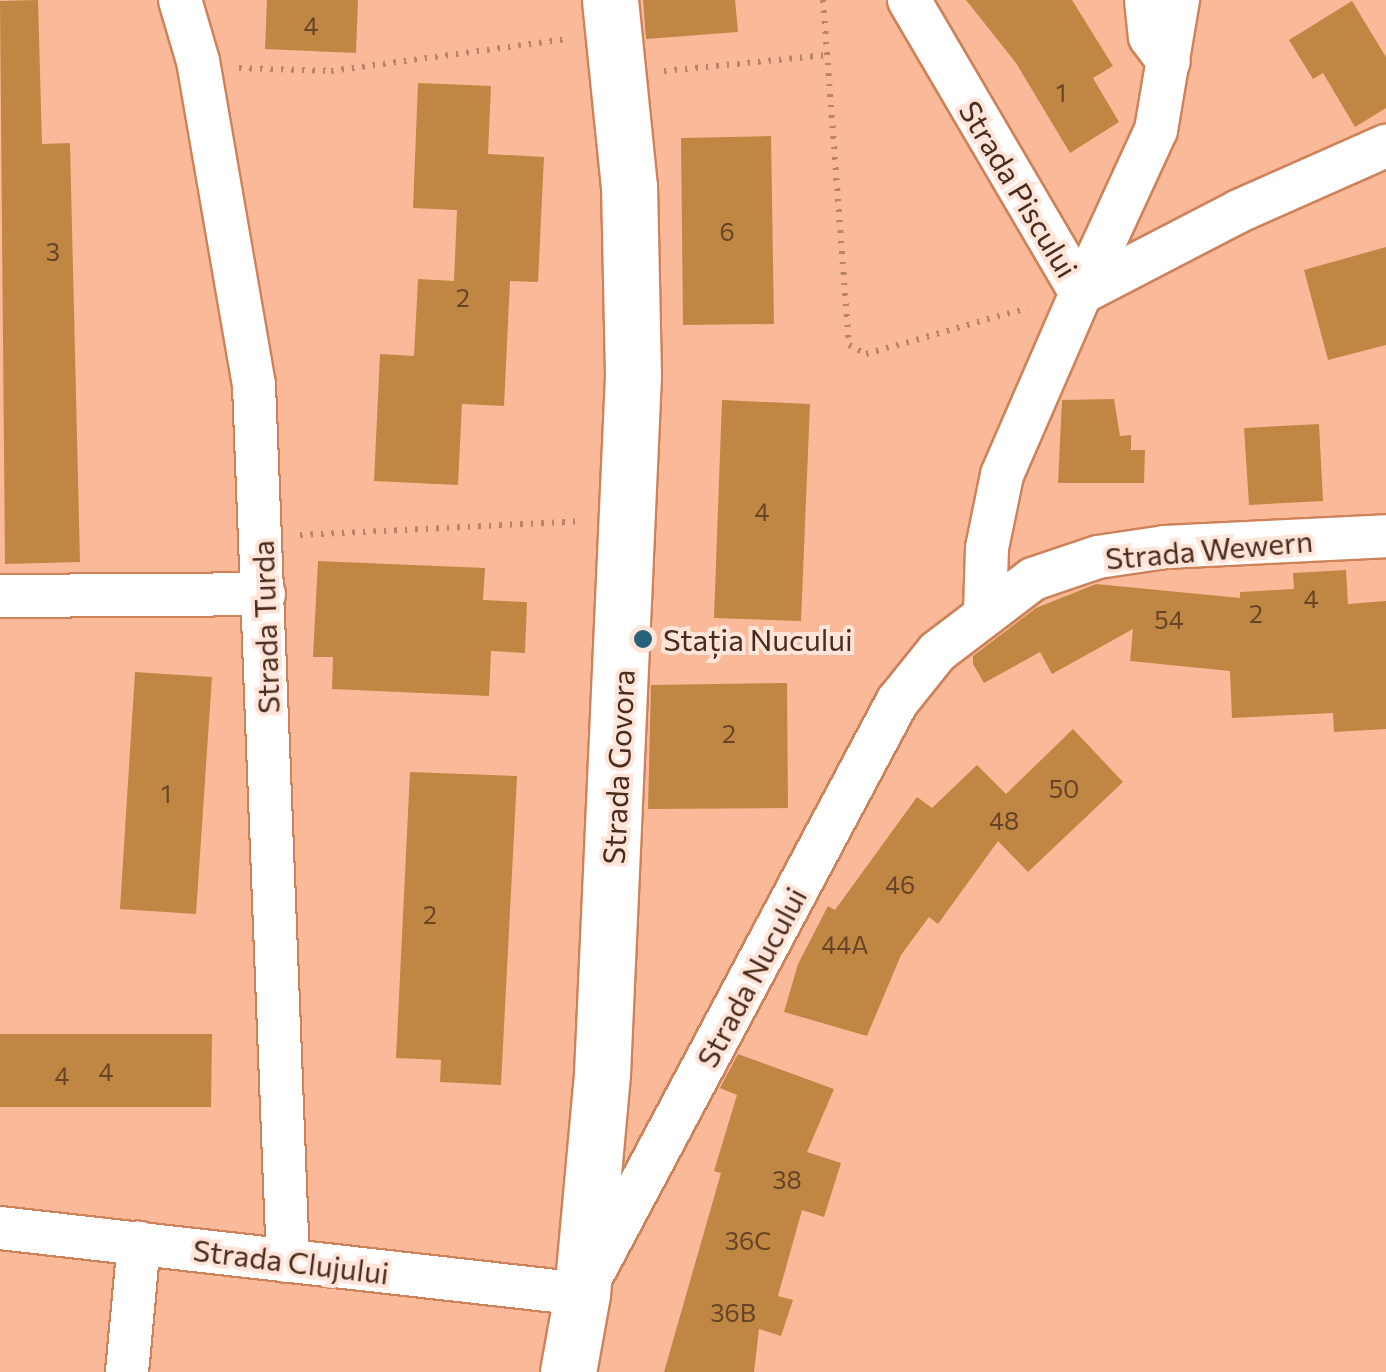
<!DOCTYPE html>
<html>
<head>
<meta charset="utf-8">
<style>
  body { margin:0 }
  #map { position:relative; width:1386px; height:1372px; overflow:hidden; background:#faba99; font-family:Commissioner,sans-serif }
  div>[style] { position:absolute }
  .building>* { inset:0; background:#bf8743 }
  .path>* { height:6px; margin-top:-3px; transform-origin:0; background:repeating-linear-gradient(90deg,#b9856a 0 2.5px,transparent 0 10.5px) }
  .roads { filter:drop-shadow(2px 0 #ce825a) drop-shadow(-2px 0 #ce825a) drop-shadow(0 2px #ce825a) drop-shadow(0 -2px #ce825a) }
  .minor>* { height:42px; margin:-21px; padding:0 21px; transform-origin:21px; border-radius:21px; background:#fff }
  .major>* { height:55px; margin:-27.5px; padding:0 27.5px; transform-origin:27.5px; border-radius:27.5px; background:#fff }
  .dots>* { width:28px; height:28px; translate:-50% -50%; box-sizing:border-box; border:5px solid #ffe5d9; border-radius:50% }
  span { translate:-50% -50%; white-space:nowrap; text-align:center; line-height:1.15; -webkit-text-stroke:8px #ffe5d9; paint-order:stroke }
  .number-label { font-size:25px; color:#684325 }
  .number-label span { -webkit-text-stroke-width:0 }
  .street-label { font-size:30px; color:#4b2c1b }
  .poi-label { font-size:30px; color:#4b2c1b }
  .left { translate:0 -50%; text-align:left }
</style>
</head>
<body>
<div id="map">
  <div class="building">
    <i style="clip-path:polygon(38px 0,42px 144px,70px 143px,80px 562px,5px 564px,0 1px)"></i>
    <i style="clip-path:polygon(267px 0,358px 0,356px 53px,265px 49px)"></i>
    <i style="clip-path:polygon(643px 0,735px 0,738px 32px,646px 39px)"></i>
    <i style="clip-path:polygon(966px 0,1072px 0,1113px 66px,1093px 78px,1119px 122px,1070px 153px,1016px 63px)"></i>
    <i style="clip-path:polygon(1352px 1px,1386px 57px,1386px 108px,1355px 127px,1323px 73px,1313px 79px,1289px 40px)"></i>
    <i style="clip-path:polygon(418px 83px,491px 86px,488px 154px,544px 157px,538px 282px,510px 281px,504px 406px,462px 404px,458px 485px,374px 481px,380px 354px,414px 356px,418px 279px,454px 281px,457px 210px,413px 208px)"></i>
    <i style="clip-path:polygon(771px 136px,774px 324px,683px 325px,681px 138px)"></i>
    <i style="clip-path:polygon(1386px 247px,1386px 345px,1328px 360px,1304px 270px)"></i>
    <i style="clip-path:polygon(1114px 399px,1120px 436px,1131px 435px,1131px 450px,1145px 450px,1144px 483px,1058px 483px,1062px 400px)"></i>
    <i style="clip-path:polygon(722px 400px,810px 404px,801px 621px,714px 618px)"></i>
    <i style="clip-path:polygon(1319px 424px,1323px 501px,1249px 505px,1244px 428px)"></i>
    <i style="clip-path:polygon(318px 561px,485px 568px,483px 600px,527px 602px,525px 653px,491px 651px,489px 696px,332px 689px,333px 657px,313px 657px)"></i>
    <i style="clip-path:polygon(1346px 570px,1348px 604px,1386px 601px,1386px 729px,1334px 732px,1333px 713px,1232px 718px,1230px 671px,1130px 661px,1133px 629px,1052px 674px,1040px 652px,984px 683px,973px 664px,973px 656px,1036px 608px,1096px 584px,1240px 598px,1240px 592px,1294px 589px,1293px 573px)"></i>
    <i style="clip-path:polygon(135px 672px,212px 677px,196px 914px,120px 909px)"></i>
    <i style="clip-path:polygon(787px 683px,788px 808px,648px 809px,651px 685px)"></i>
    <i style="clip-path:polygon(1073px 729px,1123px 782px,1028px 872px,998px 841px,938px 924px,929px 917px,901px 955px,867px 1036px,784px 1012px,798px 964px,828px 906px,835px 910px,917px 797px,932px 808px,977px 765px,1006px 794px)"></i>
    <i style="clip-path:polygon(410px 772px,517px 776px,501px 1085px,440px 1082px,441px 1060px,396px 1058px)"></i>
    <i style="clip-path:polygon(0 1034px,212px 1034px,211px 1107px,0 1107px)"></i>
    <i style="clip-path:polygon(738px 1054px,834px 1089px,807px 1152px,841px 1163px,824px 1217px,802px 1210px,778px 1296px,793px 1300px,781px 1336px,759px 1329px,754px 1372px,664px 1372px,721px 1173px,714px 1171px,737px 1095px,720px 1088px)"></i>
  </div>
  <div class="path">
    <i style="left:823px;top:0;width:346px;rotate:85.7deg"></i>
    <i style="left:849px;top:345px;width:19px;rotate:28deg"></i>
    <i style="left:866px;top:354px;width:168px;rotate:-15.9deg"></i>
    <i style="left:239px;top:68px;width:92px;rotate:1.9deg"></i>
    <i style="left:331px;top:71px;width:240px;rotate:-7.7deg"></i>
    <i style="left:664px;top:71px;width:164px;rotate:-5.6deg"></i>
    <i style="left:300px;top:535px;width:282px;rotate:-2.8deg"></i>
  </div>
  <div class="roads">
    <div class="minor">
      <i style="left:180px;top:0;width:64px;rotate:73.6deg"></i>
      <i style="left:198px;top:61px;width:329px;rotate:80.2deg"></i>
      <i style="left:254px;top:385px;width:877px;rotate:87.78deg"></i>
      <i style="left:909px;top:0;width:340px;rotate:59.6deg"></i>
      <i style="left:1081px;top:293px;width:198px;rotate:113.5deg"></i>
      <i style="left:1002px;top:475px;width:75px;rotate:101.6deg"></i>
      <i style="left:987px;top:548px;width:64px;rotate:91.8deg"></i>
      <i style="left:1146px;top:0;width:37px;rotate:84deg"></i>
      <i style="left:1150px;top:37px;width:31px;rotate:53deg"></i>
      <i style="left:1081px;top:293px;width:178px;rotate:-27.4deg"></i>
      <i style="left:1239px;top:211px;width:161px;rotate:-23.9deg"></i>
      <i style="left:1081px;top:293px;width:179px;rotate:-65.3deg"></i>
      <i style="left:1156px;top:130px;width:132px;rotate:-80.4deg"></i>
      <i style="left:0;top:596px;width:264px;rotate:-0.4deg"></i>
      <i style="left:0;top:1228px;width:586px;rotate:6.47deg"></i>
      <i style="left:582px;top:1294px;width:671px;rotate:-61.98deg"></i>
      <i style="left:897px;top:702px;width:64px;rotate:-51.3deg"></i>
      <i style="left:937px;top:652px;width:121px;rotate:-37.2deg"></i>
      <i style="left:1033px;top:579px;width:69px;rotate:-18.7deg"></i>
      <i style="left:1098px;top:557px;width:68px;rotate:-8.5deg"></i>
      <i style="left:1165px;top:547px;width:221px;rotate:-2.8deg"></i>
      <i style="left:127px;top:1372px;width:130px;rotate:-84.7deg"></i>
    </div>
    <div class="major">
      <i style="left:568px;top:1372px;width:79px;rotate:-79.8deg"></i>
      <i style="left:582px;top:1294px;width:221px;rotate:-84.8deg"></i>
      <i style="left:602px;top:1074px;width:700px;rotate:-87.46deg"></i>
      <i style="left:633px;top:375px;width:188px;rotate:-91.2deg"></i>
      <i style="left:629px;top:187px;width:188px;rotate:-95.8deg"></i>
    </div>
  </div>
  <div class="dots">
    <i style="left:643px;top:639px;background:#27627a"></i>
  </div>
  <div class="number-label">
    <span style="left:311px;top:25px">4</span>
    <span style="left:1061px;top:92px">1</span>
    <span style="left:727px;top:231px">6</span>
    <span style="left:53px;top:251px">3</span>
    <span style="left:463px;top:297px">2</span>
    <span style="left:762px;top:511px">4</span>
    <span style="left:1311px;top:598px">4</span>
    <span style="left:1256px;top:613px">2</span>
    <span style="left:1169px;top:619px">54</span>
    <span style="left:729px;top:733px">2</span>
    <span style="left:1064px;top:788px">50</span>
    <span style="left:166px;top:793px">1</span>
    <span style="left:1004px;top:820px">48</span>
    <span style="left:900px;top:884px">46</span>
    <span style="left:430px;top:914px">2</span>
    <span style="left:845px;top:944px">44A</span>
    <span style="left:106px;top:1071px">4</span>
    <span style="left:62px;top:1075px">4</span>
    <span style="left:787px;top:1179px">38</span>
    <span style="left:748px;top:1240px">36C</span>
    <span style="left:733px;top:1312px">36B</span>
  </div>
  <div class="street-label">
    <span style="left:1019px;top:189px;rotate:59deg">Strada Piscului</span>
    <span style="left:1209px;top:549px;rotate:-5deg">Strada Wewern</span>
    <span style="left:265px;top:627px;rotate:-92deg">Strada Turda</span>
    <span style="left:618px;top:767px;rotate:-87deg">Strada Govora</span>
    <span style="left:751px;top:977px;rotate:-62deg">Strada Nucului</span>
    <span style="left:291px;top:1261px;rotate:7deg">Strada Clujului</span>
  </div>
  <div class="poi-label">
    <span class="left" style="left:663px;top:639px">Stația Nucului</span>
  </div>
</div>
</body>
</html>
